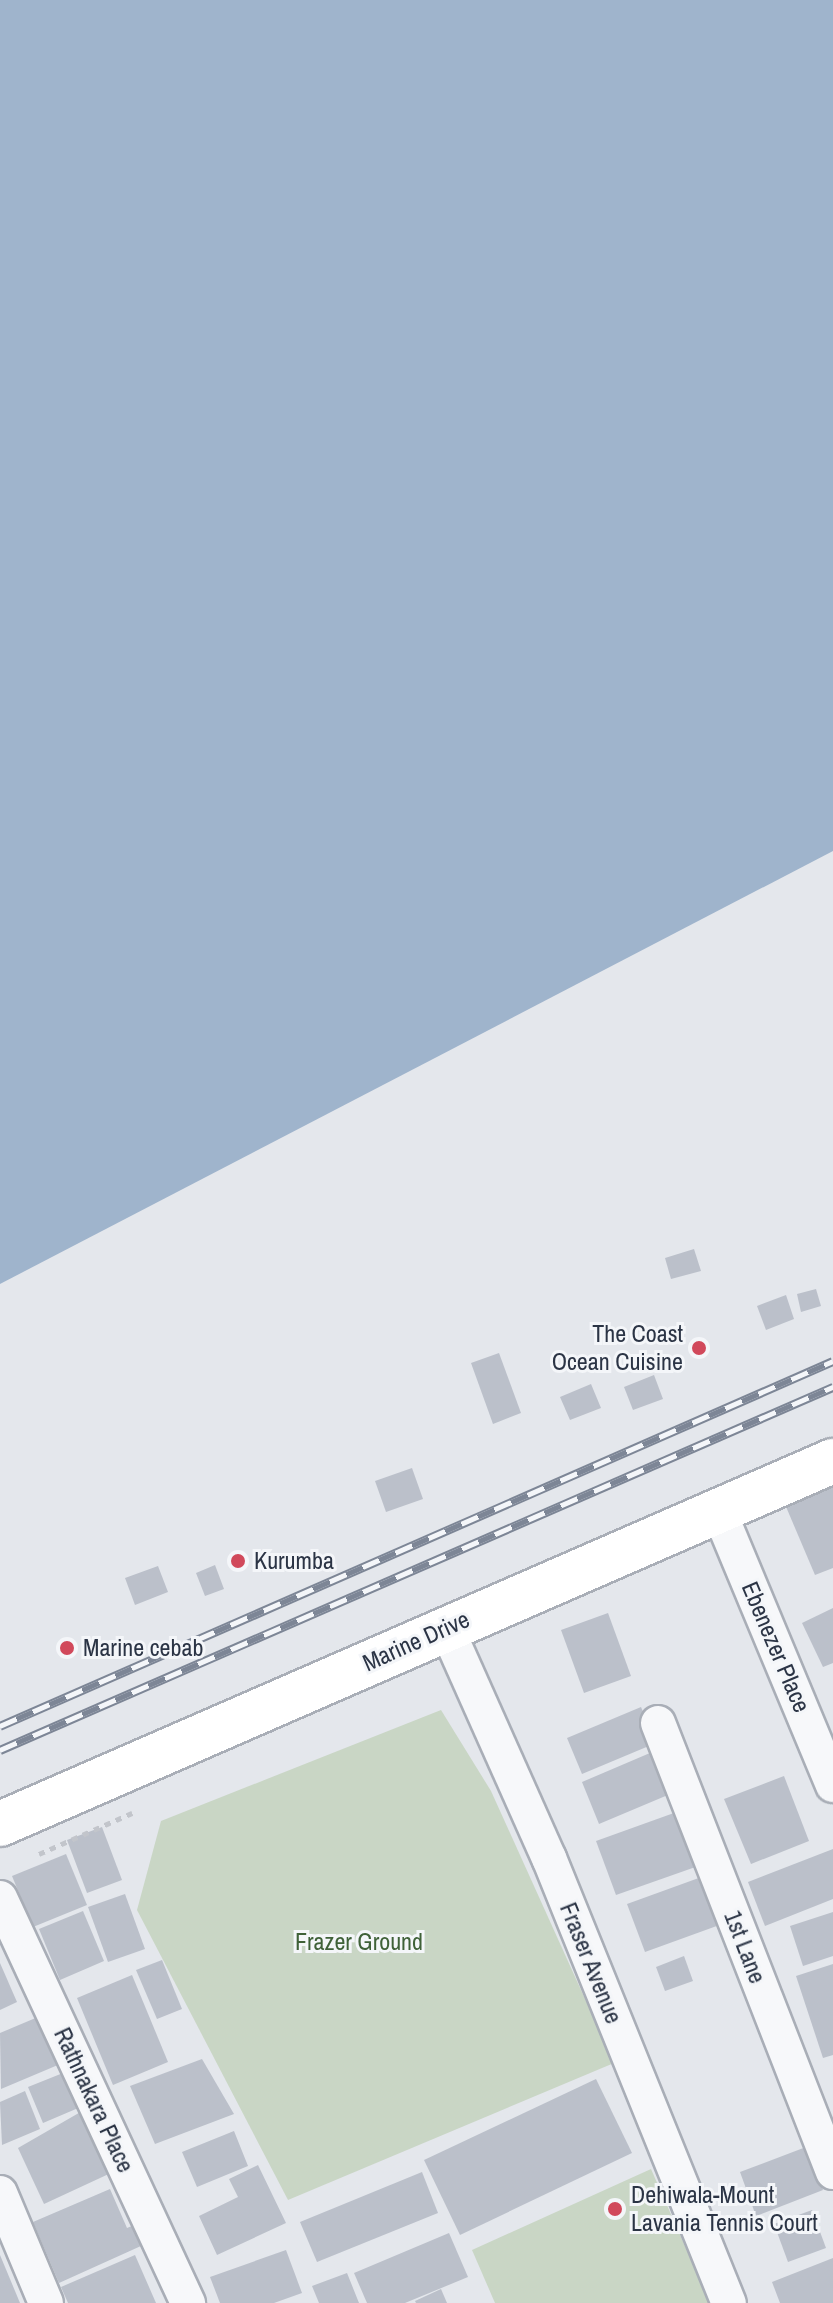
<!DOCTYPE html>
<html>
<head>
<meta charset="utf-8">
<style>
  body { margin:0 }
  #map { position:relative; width:833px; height:2303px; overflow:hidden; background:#e4e7ec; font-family:"Archivo Narrow",sans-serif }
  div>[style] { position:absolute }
  .green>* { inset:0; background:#c9d6c5 }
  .water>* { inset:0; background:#9fb4cc }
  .building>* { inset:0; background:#bbc0ca }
  .path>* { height:5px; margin-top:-2.5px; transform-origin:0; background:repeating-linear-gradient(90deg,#c2c5cb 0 6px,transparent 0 12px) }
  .roads { filter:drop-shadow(2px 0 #a9aeb7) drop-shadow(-2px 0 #a9aeb7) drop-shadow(0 2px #a9aeb7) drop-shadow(0 -2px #a9aeb7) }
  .minor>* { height:34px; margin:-17px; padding:0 17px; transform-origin:17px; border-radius:17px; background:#f7f8fa }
  .major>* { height:44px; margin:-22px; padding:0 22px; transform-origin:22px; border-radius:22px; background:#fff }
  .rail>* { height:9px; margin-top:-4.5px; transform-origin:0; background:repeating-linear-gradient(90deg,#f4f6f9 0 18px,#7d8696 0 36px); box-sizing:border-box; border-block:2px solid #7d8696 }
  .dots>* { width:22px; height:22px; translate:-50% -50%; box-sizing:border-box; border:4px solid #f4f6f9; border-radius:50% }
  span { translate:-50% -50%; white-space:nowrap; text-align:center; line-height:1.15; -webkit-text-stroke:6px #f4f6f9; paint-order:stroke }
  .poi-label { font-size:24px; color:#2b3445 }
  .right { translate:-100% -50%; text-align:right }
  .left { translate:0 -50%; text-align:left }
  .street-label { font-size:24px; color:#2b3445 }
  .park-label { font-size:24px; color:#3f6138 }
</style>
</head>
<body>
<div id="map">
  <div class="green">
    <i style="clip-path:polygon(441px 1710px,491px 1791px,614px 2063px,288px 2200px,137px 1910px,161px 1821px)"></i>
    <i style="clip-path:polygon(651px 2169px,710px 2303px,495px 2303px,472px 2250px)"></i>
  </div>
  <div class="water">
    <i style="clip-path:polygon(0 0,833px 0,833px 851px,0 1284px)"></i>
  </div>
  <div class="building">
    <i style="clip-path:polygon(694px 1249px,701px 1271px,671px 1279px,665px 1258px)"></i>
    <i style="clip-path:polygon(816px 1289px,821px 1306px,801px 1312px,797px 1294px)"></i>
    <i style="clip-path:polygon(786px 1295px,794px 1319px,766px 1330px,757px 1306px)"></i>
    <i style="clip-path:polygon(499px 1353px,521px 1413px,493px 1424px,471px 1363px)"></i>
    <i style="clip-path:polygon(654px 1375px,663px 1399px,633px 1410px,624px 1387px)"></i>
    <i style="clip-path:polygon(591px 1384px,601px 1408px,570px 1420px,560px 1397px)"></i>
    <i style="clip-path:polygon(412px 1468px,423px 1499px,386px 1512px,375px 1481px)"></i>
    <i style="clip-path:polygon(833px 1481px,833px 1568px,815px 1575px,784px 1502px)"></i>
    <i style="clip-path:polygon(215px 1565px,224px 1589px,205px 1596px,196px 1573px)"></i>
    <i style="clip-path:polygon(158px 1566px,168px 1592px,135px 1605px,125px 1578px)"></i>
    <i style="clip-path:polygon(833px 1608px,833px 1663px,823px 1667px,802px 1623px)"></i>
    <i style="clip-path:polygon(608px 1613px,631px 1676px,584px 1693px,561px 1630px)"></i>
    <i style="clip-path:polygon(641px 1707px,656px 1743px,582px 1774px,567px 1738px)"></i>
    <i style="clip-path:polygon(657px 1750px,675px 1792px,599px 1824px,582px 1782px)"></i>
    <i style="clip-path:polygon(784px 1776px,809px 1841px,751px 1864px,724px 1799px)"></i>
    <i style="clip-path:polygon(685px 1809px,704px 1864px,616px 1895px,596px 1841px)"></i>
    <i style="clip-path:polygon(102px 1827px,122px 1880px,87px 1893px,67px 1840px)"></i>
    <i style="clip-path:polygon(833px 1849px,833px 1899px,765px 1926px,748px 1882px)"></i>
    <i style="clip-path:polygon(66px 1854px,87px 1905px,33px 1927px,12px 1876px)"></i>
    <i style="clip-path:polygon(707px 1875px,725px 1923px,645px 1952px,627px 1904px)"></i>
    <i style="clip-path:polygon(125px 1894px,145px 1949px,108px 1962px,88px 1907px)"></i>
    <i style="clip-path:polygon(83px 1911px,104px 1961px,60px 1980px,39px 1929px)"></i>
    <i style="clip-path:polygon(833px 1912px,833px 1956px,803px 1966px,790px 1926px)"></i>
    <i style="clip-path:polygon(684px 1956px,693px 1981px,665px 1991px,656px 1967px)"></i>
    <i style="clip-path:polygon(162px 1960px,182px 2009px,157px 2019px,136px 1970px)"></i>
    <i style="clip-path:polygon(0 1963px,17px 2002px,0 2010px)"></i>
    <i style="clip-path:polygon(833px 1964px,833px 2055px,823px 2058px,796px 1976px)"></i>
    <i style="clip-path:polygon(132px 1975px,168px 2062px,113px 2085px,77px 1998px)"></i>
    <i style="clip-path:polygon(45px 2014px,65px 2062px,1px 2089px,0 2033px)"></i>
    <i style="clip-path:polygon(202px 2059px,234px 2114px,155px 2144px,130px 2086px)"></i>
    <i style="clip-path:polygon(68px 2071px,83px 2106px,43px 2123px,28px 2087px)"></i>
    <i style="clip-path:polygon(596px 2079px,632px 2153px,460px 2235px,424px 2160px)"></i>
    <i style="clip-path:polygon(25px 2091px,40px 2129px,2px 2145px,0 2102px)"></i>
    <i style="clip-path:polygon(84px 2110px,113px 2172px,44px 2204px,18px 2148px)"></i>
    <i style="clip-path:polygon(234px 2131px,248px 2166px,197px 2187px,182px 2152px)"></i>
    <i style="clip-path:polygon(806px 2147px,823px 2190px,756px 2216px,740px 2172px)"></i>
    <i style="clip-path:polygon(258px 2165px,286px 2223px,217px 2255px,199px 2216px,238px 2197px,229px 2179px)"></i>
    <i style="clip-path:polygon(422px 2172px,438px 2213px,317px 2262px,300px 2222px)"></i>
    <i style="clip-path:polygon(110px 2189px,127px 2228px,144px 2221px,152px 2241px,59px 2283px,33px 2222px)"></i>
    <i style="clip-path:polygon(812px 2210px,826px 2248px,788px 2262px,774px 2224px)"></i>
    <i style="clip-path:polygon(449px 2233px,468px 2277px,405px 2303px,367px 2303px,354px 2273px)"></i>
    <i style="clip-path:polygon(286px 2250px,302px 2293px,274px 2303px,220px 2303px,210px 2277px)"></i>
    <i style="clip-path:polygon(0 2255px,20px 2303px,0 2303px)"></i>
    <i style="clip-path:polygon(135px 2255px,156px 2303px,68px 2303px,61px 2287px)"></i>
    <i style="clip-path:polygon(833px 2258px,833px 2303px,780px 2303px,772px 2282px)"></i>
    <i style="clip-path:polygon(347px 2273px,359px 2303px,319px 2303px,312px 2286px)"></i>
    <i style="clip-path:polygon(441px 2289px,447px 2303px,416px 2303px,415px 2301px)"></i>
  </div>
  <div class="path">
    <i style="left:39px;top:1854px;width:102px;rotate:-23.8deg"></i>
  </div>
  <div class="roads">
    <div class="minor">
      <i style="left:718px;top:1509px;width:299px;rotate:67.4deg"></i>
      <i style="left:446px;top:1627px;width:253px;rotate:66deg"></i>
      <i style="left:549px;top:1858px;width:480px;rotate:68deg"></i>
      <i style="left:658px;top:1723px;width:482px;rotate:68.7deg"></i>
      <i style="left:0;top:1898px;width:447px;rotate:65.1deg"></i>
      <i style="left:0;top:2193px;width:119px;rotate:67.3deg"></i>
    </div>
    <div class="major">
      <i style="left:0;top:1824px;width:909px;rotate:-23.55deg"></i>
    </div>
  </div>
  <div class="rail">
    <i style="left:0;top:1726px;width:909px;rotate:-23.66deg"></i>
    <i style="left:0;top:1750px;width:909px;rotate:-23.55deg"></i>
  </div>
  <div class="dots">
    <i style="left:699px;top:1348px;background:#d1495b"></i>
    <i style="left:238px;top:1561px;background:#d1495b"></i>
    <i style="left:67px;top:1648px;background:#d1495b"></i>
    <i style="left:615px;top:2209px;background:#d1495b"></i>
  </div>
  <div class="poi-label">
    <span class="right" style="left:683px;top:1348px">The Coast<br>Ocean Cuisine</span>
    <span class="left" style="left:254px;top:1561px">Kurumba</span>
    <span class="left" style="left:83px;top:1648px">Marine cebab</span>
    <span class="left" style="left:631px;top:2209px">Dehiwala-Mount<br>Lavania Tennis Court</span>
  </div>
  <div class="street-label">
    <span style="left:416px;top:1641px;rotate:-24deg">Marine Drive</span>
    <span style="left:776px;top:1647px;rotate:67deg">Ebenezer Place</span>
    <span style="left:745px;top:1947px;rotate:69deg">1st Lane</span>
    <span style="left:591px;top:1963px;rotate:68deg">Fraser Avenue</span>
    <span style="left:94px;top:2100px;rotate:65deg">Rathnakara Place</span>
  </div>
  <div class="park-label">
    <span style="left:359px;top:1942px">Frazer Ground</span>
  </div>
</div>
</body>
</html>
